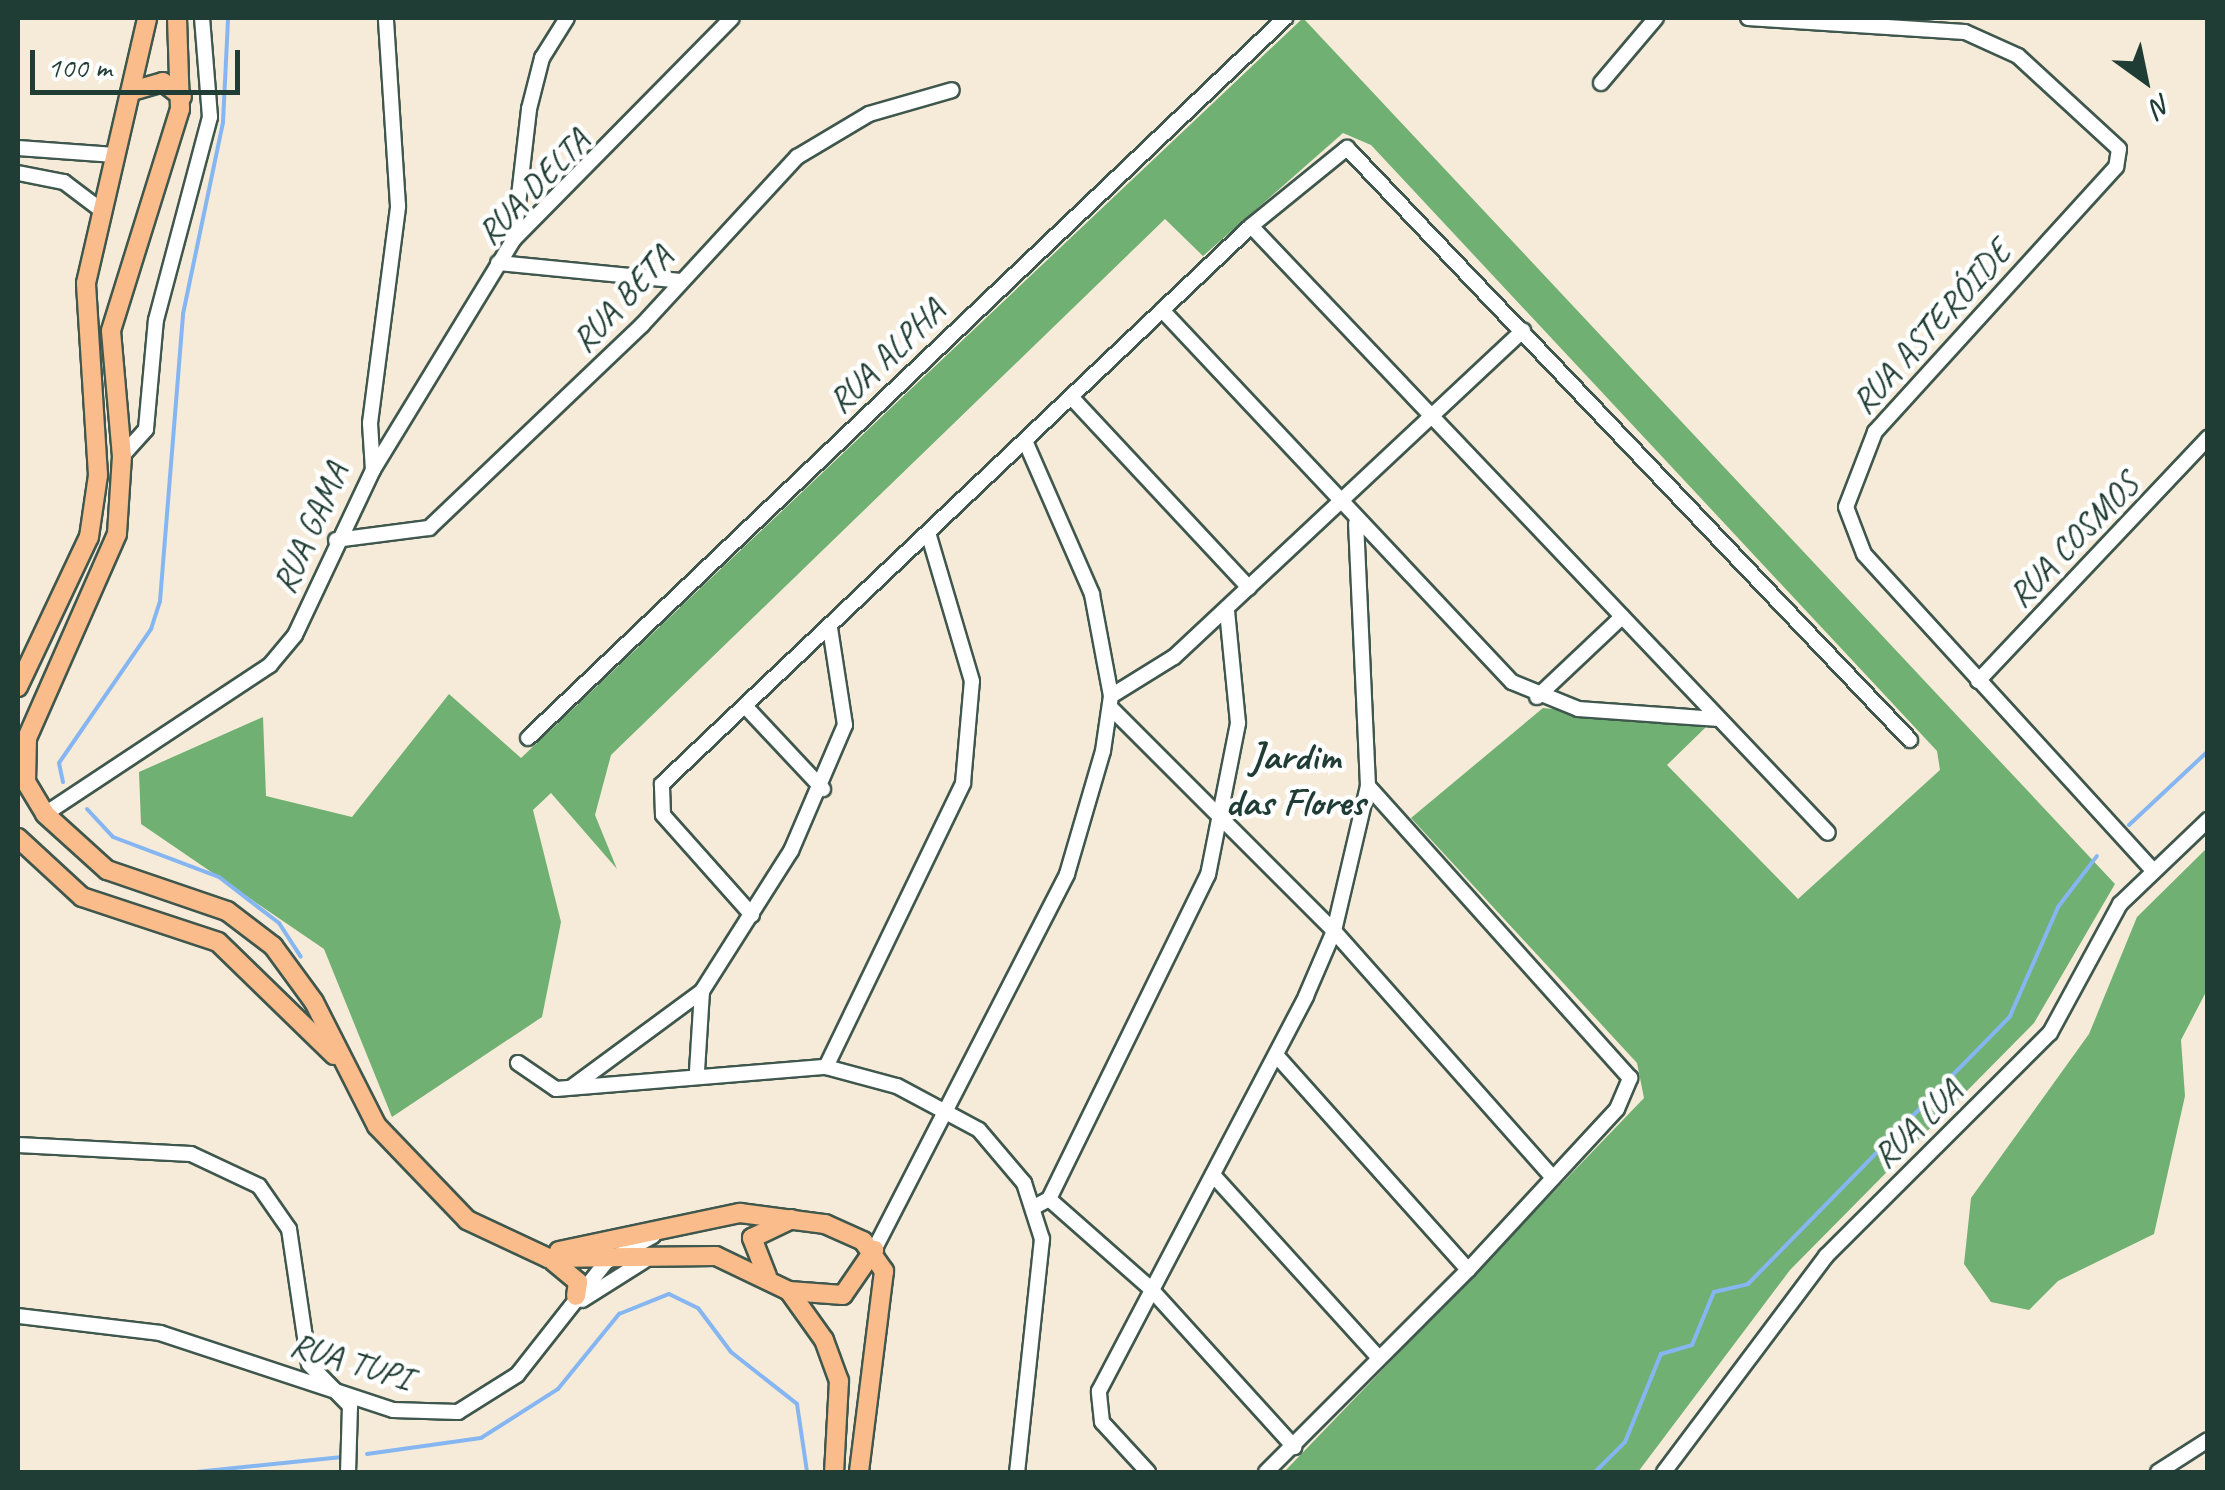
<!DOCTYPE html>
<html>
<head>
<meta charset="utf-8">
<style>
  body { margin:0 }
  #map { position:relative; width:2225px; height:1490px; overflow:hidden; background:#f5ebd8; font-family:Caveat,sans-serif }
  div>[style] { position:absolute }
  .forest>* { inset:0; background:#70b072 }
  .stream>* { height:4px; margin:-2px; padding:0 2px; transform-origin:2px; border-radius:2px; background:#86b6f2 }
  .roads { filter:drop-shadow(2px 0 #3f574d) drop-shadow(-2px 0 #3f574d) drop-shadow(0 2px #3f574d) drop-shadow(0 -2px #3f574d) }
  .minor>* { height:14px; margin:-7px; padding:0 7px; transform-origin:7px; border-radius:7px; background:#fff }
  .major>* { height:18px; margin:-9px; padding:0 9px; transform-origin:9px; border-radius:9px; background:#f9bc8a }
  span { translate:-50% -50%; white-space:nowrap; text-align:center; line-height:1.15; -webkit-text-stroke:9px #fff; paint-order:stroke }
  .street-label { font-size:35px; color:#1f3d34 }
  .quarter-label { font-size:40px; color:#1f3d34; font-weight:700 }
  .frame { position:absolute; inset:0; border:20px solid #1f3d34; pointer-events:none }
  .north { position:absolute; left:2095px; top:30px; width:100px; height:100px; -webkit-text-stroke:8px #fff; paint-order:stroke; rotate:147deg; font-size:28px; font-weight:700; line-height:40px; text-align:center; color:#1f3d34 }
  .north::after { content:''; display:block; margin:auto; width:35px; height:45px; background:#1f3d34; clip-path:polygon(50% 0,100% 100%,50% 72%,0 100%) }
  .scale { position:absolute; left:30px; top:50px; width:210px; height:45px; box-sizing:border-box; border:5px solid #1f3d34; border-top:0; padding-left:12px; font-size:30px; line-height:35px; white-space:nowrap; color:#1f3d34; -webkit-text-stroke:8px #fff; paint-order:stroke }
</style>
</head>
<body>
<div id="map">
  <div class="forest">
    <i style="clip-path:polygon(1303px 18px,2115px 884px,2034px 1023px,1790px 1270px,1638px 1472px,1284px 1472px,1644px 1098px,1637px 1063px,1411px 818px,1543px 708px,1707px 726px,1667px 765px,1798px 899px,1940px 770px,1937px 751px,1371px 145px,1343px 133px,1203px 256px,1165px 219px,611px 755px,595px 815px,617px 869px,551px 793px,533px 810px,561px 922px,542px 1017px,392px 1117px,324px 949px,141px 824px,139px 772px,263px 717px,266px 796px,352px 817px,449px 694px,521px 758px)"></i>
    <i style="clip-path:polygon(2207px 848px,2207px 990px,2181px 1040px,2185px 1096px,2154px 1234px,2058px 1281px,2029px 1310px,1991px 1302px,1964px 1264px,1971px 1198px,2089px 1034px,2137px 917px)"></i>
  </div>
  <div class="stream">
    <i style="left:63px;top:782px;width:19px;rotate:-102deg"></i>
    <i style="left:59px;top:763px;width:163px;rotate:-55.5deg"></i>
    <i style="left:151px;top:629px;width:29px;rotate:-72deg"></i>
    <i style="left:160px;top:601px;width:288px;rotate:-85.4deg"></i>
    <i style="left:183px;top:314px;width:196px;rotate:-78.2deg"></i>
    <i style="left:223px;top:122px;width:104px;rotate:-87.2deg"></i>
    <i style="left:87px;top:809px;width:38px;rotate:47deg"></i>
    <i style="left:113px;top:837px;width:113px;rotate:20.7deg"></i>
    <i style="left:219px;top:877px;width:76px;rotate:37.5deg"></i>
    <i style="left:279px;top:923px;width:40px;rotate:57.1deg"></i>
    <i style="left:2129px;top:825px;width:108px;rotate:-43.1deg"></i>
    <i style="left:367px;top:1454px;width:115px;rotate:-8deg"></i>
    <i style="left:481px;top:1438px;width:91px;rotate:-32.5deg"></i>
    <i style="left:558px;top:1389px;width:97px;rotate:-50.9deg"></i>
    <i style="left:619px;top:1314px;width:54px;rotate:-21.8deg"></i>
    <i style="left:669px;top:1294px;width:32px;rotate:26deg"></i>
    <i style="left:698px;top:1308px;width:55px;rotate:53.1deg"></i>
    <i style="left:731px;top:1352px;width:84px;rotate:38.2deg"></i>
    <i style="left:797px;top:1404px;width:69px;rotate:81.6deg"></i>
    <i style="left:196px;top:1472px;width:147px;rotate:-5.9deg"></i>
    <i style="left:1595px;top:1472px;width:42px;rotate:-45deg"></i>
    <i style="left:1625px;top:1442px;width:95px;rotate:-67.8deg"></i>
    <i style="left:1661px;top:1354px;width:32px;rotate:-16deg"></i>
    <i style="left:1692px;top:1345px;width:57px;rotate:-67.5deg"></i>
    <i style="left:1714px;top:1292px;width:35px;rotate:-13deg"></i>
    <i style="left:1748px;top:1284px;width:375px;rotate:-45.6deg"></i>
    <i style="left:2010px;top:1016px;width:119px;rotate:-66.2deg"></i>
    <i style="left:2058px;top:907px;width:64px;rotate:-52.6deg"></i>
  </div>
  <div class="roads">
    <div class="minor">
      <i style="left:1748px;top:18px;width:217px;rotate:3.7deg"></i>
      <i style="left:1965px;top:32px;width:58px;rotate:24.4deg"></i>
      <i style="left:2018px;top:56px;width:137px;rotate:42.6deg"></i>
      <i style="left:2119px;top:149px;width:18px;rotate:99deg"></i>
      <i style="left:2116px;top:167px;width:358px;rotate:132.3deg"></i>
      <i style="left:1875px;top:432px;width:80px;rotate:111.1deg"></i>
      <i style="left:1846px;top:507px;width:50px;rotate:69deg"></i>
      <i style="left:1864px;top:554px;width:425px;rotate:47.6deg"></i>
      <i style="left:1601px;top:83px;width:85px;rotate:-49.8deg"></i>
      <i style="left:18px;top:148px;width:97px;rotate:4.1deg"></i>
      <i style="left:18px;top:173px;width:47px;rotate:11.1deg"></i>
      <i style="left:64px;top:182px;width:46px;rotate:37.1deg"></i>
      <i style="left:1251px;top:226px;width:837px;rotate:46.45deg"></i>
      <i style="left:514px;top:239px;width:131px;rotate:-83.4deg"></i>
      <i style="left:529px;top:109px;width:53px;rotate:-75.7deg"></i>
      <i style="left:542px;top:58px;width:47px;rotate:-58deg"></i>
      <i style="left:498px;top:263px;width:184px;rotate:5.6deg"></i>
      <i style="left:1162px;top:310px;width:511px;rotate:46.75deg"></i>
      <i style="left:1512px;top:682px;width:71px;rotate:22.2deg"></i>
      <i style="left:1578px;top:709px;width:138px;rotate:4.1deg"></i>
      <i style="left:1073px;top:399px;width:258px;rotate:47deg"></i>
      <i style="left:122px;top:456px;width:36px;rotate:-48deg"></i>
      <i style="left:146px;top:429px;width:109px;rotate:-84.8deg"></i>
      <i style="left:156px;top:320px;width:210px;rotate:-75.1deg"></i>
      <i style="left:210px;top:117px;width:99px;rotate:-94.6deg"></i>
      <i style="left:373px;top:470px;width:271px;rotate:-58.6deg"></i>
      <i style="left:514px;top:239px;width:310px;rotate:-45.4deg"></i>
      <i style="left:336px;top:540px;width:94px;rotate:-7.4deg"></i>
      <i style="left:429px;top:528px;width:294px;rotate:-43.6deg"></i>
      <i style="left:642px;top:325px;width:229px;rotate:-47.3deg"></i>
      <i style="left:797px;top:157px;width:84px;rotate:-30.8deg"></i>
      <i style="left:869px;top:114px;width:86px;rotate:-16.1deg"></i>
      <i style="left:1978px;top:681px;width:335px;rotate:-46.6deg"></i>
      <i style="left:1111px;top:696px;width:74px;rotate:-31.8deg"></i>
      <i style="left:1174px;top:657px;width:478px;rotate:-43.1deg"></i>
      <i style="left:1537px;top:697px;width:117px;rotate:-43.3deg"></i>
      <i style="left:745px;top:706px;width:114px;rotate:46.8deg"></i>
      <i style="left:1110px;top:707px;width:317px;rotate:45deg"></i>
      <i style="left:1334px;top:931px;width:330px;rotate:48.4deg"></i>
      <i style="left:528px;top:738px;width:1045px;rotate:-43.56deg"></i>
      <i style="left:45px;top:814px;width:270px;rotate:-33.5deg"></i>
      <i style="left:270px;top:665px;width:39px;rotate:-50deg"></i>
      <i style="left:295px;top:635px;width:183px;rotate:-64.7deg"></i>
      <i style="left:373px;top:470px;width:47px;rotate:-93.7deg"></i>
      <i style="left:370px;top:423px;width:219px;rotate:-82.6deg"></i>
      <i style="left:398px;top:206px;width:188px;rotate:-93.7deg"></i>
      <i style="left:752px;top:915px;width:134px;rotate:-131.7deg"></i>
      <i style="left:663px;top:815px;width:31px;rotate:-92deg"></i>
      <i style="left:662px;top:784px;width:811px;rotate:-43.45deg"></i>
      <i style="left:1251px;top:226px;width:124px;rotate:-39.1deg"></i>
      <i style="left:1347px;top:148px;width:817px;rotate:46.44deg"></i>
      <i style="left:1276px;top:1055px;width:288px;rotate:48.2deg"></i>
      <i style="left:518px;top:1063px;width:46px;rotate:34.4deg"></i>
      <i style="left:556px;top:1089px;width:271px;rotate:-4.7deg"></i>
      <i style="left:826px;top:1067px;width:73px;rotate:15deg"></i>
      <i style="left:897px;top:1086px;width:93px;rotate:28.2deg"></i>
      <i style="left:979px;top:1130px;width:70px;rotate:49.7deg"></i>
      <i style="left:1024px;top:1183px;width:59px;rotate:72.2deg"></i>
      <i style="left:1042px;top:1239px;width:234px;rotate:96.1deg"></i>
      <i style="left:826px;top:1067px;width:315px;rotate:-64.2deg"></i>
      <i style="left:963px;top:783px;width:102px;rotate:-85deg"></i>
      <i style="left:972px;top:681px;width:151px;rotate:-106.5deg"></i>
      <i style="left:697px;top:1071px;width:80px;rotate:-86.4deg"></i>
      <i style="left:572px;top:1087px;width:162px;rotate:-36.4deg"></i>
      <i style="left:702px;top:991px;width:166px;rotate:-57.6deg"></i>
      <i style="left:791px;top:851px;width:137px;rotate:-66.8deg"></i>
      <i style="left:845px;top:725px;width:98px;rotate:-98.8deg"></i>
      <i style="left:18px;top:1145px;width:173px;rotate:3deg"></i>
      <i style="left:191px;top:1154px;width:75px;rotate:25.2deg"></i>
      <i style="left:259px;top:1186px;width:52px;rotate:55.1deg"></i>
      <i style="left:289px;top:1229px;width:136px;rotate:81.6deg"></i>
      <i style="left:309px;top:1364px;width:59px;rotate:45.7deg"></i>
      <i style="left:350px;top:1406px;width:66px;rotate:91.7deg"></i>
      <i style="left:1213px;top:1175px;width:247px;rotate:47.8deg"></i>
      <i style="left:1049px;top:1199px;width:135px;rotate:41.4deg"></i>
      <i style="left:1150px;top:1288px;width:215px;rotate:47.8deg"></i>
      <i style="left:1036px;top:1206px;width:15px;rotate:-28deg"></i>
      <i style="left:1049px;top:1199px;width:361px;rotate:-63.9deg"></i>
      <i style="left:1208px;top:875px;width:155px;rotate:-78.8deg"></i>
      <i style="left:1238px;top:723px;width:114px;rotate:-95.6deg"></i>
      <i style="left:874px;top:1250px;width:423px;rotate:-62.8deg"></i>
      <i style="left:1067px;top:874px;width:128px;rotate:-73.7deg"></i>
      <i style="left:1103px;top:751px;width:56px;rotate:-81.7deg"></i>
      <i style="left:1111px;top:696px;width:104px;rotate:-100.6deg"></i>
      <i style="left:1092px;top:594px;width:163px;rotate:-113.6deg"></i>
      <i style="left:582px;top:1300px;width:73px;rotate:-32.2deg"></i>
      <i style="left:18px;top:1316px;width:143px;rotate:6.8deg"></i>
      <i style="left:160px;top:1333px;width:245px;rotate:18.3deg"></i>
      <i style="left:393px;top:1410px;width:65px;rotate:1.8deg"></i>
      <i style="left:458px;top:1412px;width:70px;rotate:-32.1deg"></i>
      <i style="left:517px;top:1375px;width:144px;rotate:-51.8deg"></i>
      <i style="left:606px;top:1262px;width:54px;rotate:-29deg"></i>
      <i style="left:1148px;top:1472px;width:68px;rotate:-132.6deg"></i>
      <i style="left:1102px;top:1422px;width:31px;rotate:-96deg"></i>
      <i style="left:1099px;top:1391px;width:446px;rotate:-62.3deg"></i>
      <i style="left:1306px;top:996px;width:71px;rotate:-66.7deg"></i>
      <i style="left:1334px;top:931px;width:149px;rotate:-76.8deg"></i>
      <i style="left:1368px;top:786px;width:263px;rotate:-92.6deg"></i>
      <i style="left:1266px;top:1472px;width:286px;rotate:-45deg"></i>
      <i style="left:1468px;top:1270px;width:219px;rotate:-47.2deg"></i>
      <i style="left:1617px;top:1109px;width:34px;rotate:-67deg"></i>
      <i style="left:1630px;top:1078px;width:392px;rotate:-131.9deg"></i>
      <i style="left:1664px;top:1472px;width:270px;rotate:-53.1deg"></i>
      <i style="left:1826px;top:1256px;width:316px;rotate:-44.9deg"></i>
      <i style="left:2050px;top:1033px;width:147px;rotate:-61.5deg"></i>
      <i style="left:2120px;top:904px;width:122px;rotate:-43.7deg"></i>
      <i style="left:2158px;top:1472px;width:59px;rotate:-32.6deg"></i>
    </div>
    <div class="major">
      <i style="left:177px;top:18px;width:91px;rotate:88.1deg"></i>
      <i style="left:180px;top:109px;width:232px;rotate:107.3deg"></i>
      <i style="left:111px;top:331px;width:125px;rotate:85deg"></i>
      <i style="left:122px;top:456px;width:78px;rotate:93.7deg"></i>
      <i style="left:117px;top:534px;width:223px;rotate:113.8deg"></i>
      <i style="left:27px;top:738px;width:44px;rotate:91.3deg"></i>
      <i style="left:26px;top:782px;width:37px;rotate:59deg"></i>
      <i style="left:45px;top:814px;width:84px;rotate:42.1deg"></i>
      <i style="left:107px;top:870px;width:127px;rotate:18.9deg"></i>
      <i style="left:227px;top:911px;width:58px;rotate:37.3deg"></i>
      <i style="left:273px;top:946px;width:69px;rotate:53.8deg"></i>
      <i style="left:314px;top:1002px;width:139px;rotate:63.1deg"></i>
      <i style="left:377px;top:1126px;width:130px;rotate:46.2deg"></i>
      <i style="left:467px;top:1220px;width:89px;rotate:25.1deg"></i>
      <i style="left:548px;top:1258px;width:168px;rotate:-0.7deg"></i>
      <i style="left:716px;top:1256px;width:81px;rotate:25.6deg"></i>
      <i style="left:789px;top:1291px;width:60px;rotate:54.5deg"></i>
      <i style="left:824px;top:1340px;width:44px;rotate:69.9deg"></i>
      <i style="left:839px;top:1381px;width:91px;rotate:93.1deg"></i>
      <i style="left:132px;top:91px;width:32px;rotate:-16deg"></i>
      <i style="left:163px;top:82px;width:24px;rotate:38deg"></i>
      <i style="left:18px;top:687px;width:166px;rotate:-64.7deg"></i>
      <i style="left:89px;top:537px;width:63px;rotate:-81.7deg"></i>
      <i style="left:98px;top:475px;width:192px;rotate:-93.6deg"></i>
      <i style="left:86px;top:283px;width:272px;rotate:-77deg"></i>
      <i style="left:18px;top:838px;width:87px;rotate:42.7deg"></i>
      <i style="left:82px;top:897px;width:143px;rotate:18.3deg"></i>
      <i style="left:218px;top:942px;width:162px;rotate:44.2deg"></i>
      <i style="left:559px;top:1251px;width:185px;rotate:-11.9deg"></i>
      <i style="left:740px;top:1213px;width:86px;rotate:7.4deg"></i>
      <i style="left:825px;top:1224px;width:42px;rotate:24.1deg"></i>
      <i style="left:863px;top:1241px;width:37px;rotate:55deg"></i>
      <i style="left:884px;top:1271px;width:203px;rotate:97.1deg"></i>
      <i style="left:553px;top:1261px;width:33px;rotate:40deg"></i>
      <i style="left:578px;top:1282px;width:14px;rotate:98deg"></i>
      <i style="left:767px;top:1276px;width:41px;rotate:-111.5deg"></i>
      <i style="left:752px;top:1238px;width:44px;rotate:-25.4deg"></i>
      <i style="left:789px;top:1291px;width:54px;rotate:4.2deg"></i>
      <i style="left:843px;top:1295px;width:55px;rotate:-55.4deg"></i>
    </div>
  </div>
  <div class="street-label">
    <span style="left:533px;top:187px;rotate:-46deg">RUA DELTA</span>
    <span style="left:622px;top:299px;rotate:-47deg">RUA BETA</span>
    <span style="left:1931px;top:327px;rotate:-48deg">RUA ASTERÓIDE</span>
    <span style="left:886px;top:356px;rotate:-44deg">RUA ALPHA</span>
    <span style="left:310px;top:528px;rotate:-66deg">RUA GAMA</span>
    <span style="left:2073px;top:540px;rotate:-46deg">RUA COSMOS</span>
    <span style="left:1917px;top:1124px;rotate:-44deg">RUA LUA</span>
    <span style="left:351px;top:1361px;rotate:17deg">RUA TUPI</span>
  </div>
  <div class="quarter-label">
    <span style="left:1295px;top:779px">Jardim<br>das Flores</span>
  </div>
  <div class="frame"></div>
  <div class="north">N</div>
  <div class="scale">100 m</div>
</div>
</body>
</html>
